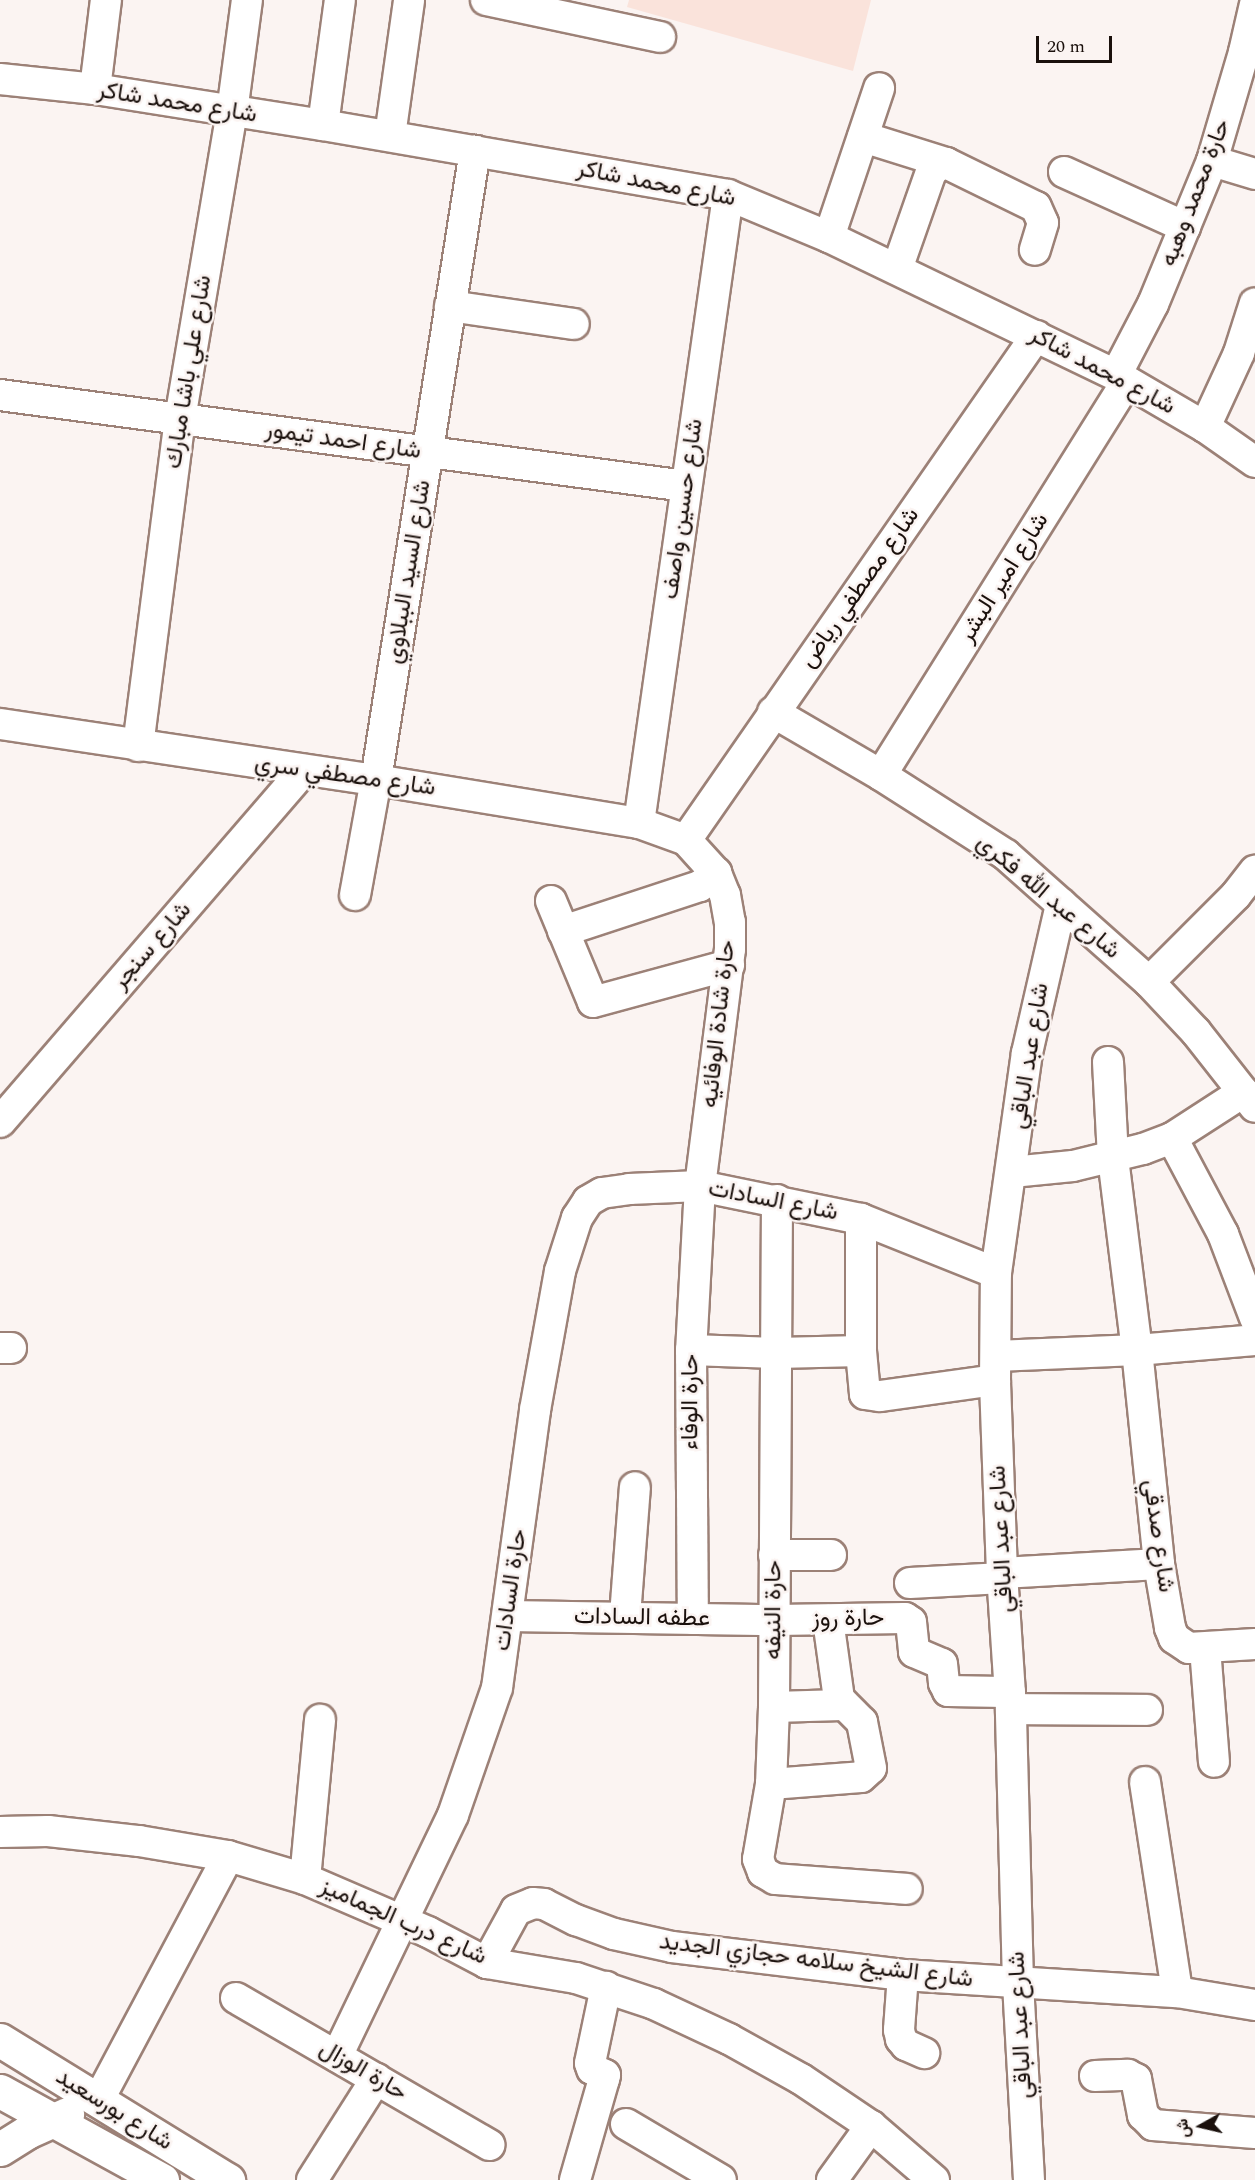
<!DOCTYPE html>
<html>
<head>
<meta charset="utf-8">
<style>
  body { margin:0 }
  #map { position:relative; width:1255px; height:2180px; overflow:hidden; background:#fbf4f2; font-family:Spectral,Vazirmatn,serif }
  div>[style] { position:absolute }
  .built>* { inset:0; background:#fae3db }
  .roads { filter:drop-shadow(2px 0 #9c8177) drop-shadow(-2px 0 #9c8177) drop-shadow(0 2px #9c8177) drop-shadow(0 -2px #9c8177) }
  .minor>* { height:30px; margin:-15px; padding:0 15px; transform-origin:15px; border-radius:15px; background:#fff }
  .primary>* { height:33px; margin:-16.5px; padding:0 16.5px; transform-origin:16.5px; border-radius:16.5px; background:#fff }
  span { translate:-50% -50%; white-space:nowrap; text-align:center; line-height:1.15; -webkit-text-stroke:5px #fbf4f2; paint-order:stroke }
  .street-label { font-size:24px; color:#1a100c }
  .north { position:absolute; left:1171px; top:2096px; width:60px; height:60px; -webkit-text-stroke:4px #fbf4f2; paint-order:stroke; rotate:262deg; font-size:16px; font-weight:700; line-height:24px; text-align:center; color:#1a100c }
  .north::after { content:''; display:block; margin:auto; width:21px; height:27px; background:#1a100c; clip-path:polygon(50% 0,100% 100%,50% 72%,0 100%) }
  .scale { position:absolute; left:1036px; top:36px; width:76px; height:27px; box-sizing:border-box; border:3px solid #1a100c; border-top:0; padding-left:8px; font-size:18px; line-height:21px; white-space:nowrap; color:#1a100c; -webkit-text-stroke:4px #fbf4f2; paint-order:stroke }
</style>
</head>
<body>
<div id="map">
  <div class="built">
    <i style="clip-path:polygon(629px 0,871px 0,853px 71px,627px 7px)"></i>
  </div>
  <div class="roads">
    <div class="minor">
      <i style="left:486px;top:0;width:178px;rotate:12deg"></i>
      <i style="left:0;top:79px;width:96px;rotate:6deg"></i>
      <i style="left:95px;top:89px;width:231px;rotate:9deg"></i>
      <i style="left:323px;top:125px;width:411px;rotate:9.8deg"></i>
      <i style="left:728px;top:195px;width:109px;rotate:22.6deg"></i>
      <i style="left:829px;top:237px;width:318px;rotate:25.7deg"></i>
      <i style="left:1116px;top:375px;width:103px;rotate:30.3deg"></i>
      <i style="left:1205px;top:427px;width:61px;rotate:35deg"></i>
      <i style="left:95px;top:89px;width:90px;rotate:-83deg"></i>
      <i style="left:323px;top:125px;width:126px;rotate:-82.3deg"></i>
      <i style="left:390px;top:136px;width:137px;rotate:-82deg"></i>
      <i style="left:863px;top:137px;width:87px;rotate:17.4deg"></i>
      <i style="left:1212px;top:161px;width:45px;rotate:16.8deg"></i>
      <i style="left:1064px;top:172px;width:133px;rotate:24.4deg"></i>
      <i style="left:829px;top:237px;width:157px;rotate:-71.4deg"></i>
      <i style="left:897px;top:269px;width:103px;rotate:-70.7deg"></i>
      <i style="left:931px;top:172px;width:13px;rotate:-42deg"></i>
      <i style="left:941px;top:163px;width:5px"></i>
      <i style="left:946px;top:163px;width:100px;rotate:26.1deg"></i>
      <i style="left:1036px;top:207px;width:17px;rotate:66deg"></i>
      <i style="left:1043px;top:223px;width:28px;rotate:107deg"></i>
      <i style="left:450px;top:306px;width:125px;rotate:8.3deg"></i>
      <i style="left:1116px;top:375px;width:80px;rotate:-62.5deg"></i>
      <i style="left:1153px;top:304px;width:155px;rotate:-67.6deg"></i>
      <i style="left:1212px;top:161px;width:114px;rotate:-73.6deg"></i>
      <i style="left:1244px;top:52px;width:49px;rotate:-77.1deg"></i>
      <i style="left:0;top:395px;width:692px;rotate:7.56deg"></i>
      <i style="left:1205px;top:427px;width:81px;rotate:-65.3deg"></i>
      <i style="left:1239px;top:353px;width:52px;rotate:-72.3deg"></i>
      <i style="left:773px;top:712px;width:125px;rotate:30.3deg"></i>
      <i style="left:881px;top:775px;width:148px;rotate:32.6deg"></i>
      <i style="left:1006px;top:855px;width:191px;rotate:41.6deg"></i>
      <i style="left:1149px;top:982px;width:69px;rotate:46.8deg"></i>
      <i style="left:1196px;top:1032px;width:95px;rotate:51.8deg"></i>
      <i style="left:0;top:724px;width:380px;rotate:8.5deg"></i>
      <i style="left:376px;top:780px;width:266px;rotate:9.3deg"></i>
      <i style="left:639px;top:823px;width:50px;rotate:19.9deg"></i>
      <i style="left:686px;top:840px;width:45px;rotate:47.7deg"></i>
      <i style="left:716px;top:873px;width:24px;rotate:68deg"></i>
      <i style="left:725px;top:895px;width:27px;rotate:80deg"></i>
      <i style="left:730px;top:922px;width:27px;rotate:90deg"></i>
      <i style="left:730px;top:949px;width:239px;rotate:97.2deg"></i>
      <i style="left:700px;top:1186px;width:164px;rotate:93.1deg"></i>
      <i style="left:691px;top:1350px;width:269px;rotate:89.6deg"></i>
      <i style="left:138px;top:746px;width:330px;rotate:-82.7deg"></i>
      <i style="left:180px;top:419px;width:311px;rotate:-80.4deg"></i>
      <i style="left:232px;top:112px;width:113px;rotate:-82.4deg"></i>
      <i style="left:881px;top:775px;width:464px;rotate:-58deg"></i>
      <i style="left:639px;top:823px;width:634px;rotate:-81.93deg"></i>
      <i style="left:686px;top:840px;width:614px;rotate:-55.22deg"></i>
      <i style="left:355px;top:895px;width:117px;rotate:-79.7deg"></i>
      <i style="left:376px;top:780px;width:637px;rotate:-81.06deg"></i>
      <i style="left:551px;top:901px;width:109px;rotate:67.4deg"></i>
      <i style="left:593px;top:1002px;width:141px;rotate:-15.2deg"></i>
      <i style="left:563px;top:931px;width:144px;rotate:-18.2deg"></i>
      <i style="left:700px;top:886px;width:21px;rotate:-39deg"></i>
      <i style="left:1149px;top:982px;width:123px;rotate:-45deg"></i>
      <i style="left:1236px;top:895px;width:31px;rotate:-52deg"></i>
      <i style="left:1108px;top:1062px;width:96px;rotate:87deg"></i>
      <i style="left:1113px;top:1158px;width:193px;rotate:82.9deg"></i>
      <i style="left:1137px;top:1350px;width:215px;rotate:84.1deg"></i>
      <i style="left:1159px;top:1564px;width:65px;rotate:80.2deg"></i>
      <i style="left:1170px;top:1628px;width:11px;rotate:68deg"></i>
      <i style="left:1174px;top:1638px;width:18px;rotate:34deg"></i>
      <i style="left:1189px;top:1648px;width:66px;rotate:-3.5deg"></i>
      <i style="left:0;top:1122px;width:465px;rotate:-49.2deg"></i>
      <i style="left:1172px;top:1138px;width:109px;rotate:62deg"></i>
      <i style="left:1223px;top:1234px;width:90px;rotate:69.1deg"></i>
      <i style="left:1012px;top:1172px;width:61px;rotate:-5.6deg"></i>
      <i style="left:1073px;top:1166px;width:72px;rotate:-13.7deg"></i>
      <i style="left:1143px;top:1149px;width:31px;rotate:-21deg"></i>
      <i style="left:1172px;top:1138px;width:85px;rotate:-32.9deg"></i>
      <i style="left:777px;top:1200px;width:507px;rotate:90.34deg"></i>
      <i style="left:774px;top:1707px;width:77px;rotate:92.2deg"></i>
      <i style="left:771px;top:1784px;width:76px;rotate:99.8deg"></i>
      <i style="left:758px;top:1859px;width:14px;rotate:69deg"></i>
      <i style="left:763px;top:1872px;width:14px;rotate:30deg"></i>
      <i style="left:775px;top:1879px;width:132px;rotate:4.3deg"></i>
      <i style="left:861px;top:1219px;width:132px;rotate:90deg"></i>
      <i style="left:861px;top:1351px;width:43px;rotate:84.7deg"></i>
      <i style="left:865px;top:1394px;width:15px;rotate:8deg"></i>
      <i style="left:880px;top:1396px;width:116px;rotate:-7.9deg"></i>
      <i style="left:0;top:1348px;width:11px"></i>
      <i style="left:691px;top:1350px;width:85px;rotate:2deg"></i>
      <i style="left:776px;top:1353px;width:85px;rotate:-1.3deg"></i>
      <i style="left:996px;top:1356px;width:141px;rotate:-2.4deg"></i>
      <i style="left:1137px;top:1350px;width:118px;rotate:-4.8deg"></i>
      <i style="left:774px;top:1555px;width:57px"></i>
      <i style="left:1002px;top:1573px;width:157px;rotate:-3.3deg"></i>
      <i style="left:910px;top:1583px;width:93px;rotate:-3.1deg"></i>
      <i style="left:508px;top:1616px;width:268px;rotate:0.9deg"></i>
      <i style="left:776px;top:1620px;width:129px;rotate:-0.9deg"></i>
      <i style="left:905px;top:1618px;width:7px;rotate:34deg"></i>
      <i style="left:911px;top:1622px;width:30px;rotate:84deg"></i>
      <i style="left:914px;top:1652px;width:30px;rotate:23deg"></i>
      <i style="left:942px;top:1664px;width:19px;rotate:84deg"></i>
      <i style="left:944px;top:1683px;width:9px;rotate:63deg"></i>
      <i style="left:948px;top:1691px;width:62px;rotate:0.9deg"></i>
      <i style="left:625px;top:1616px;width:129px;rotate:-85.6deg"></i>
      <i style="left:1205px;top:1648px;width:114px;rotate:85.5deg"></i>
      <i style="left:774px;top:1707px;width:68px;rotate:-1.7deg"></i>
      <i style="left:1011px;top:1709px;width:136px;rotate:0.4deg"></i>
      <i style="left:1145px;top:1782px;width:212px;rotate:81.3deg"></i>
      <i style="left:771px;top:1784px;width:90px;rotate:-4.4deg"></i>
      <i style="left:861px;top:1777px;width:13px;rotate:-42deg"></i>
      <i style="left:871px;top:1768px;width:47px;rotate:-101.1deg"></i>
      <i style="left:862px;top:1722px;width:33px;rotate:-135deg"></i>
      <i style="left:839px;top:1699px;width:80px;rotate:-97.9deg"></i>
      <i style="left:0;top:1832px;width:48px;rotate:-1.2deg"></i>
      <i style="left:48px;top:1831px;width:92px;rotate:6.3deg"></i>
      <i style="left:139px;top:1841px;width:90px;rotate:9.6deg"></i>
      <i style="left:228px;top:1856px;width:80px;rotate:16.6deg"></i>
      <i style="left:305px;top:1879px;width:134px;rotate:23.3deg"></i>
      <i style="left:428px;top:1932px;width:67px;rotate:27.7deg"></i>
      <i style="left:487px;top:1963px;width:90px;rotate:9.6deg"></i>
      <i style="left:576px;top:1978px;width:82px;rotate:18.4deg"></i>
      <i style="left:654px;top:2004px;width:83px;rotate:25deg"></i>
      <i style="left:729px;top:2039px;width:82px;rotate:29.1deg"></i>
      <i style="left:801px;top:2079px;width:84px;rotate:33.9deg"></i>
      <i style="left:871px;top:2126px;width:83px;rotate:40.6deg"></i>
      <i style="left:305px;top:1879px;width:160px;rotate:-84.6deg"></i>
      <i style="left:487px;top:1963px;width:60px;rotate:-61.3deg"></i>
      <i style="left:516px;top:1910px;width:18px;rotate:-22deg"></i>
      <i style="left:533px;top:1903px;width:11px;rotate:5deg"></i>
      <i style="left:544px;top:1904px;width:36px;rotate:27deg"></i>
      <i style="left:576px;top:1920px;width:40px;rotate:20.2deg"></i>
      <i style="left:614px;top:1934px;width:59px;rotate:12.6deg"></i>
      <i style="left:672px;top:1947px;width:233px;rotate:6.9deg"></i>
      <i style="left:903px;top:1975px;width:275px;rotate:3.6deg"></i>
      <i style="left:1177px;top:1992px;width:79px;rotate:9.5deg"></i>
      <i style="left:903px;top:1975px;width:55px;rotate:94.2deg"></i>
      <i style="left:899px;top:2030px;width:9px;rotate:77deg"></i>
      <i style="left:901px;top:2039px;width:8px;rotate:50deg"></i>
      <i style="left:906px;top:2045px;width:20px;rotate:24deg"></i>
      <i style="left:236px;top:1998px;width:293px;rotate:30.1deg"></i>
      <i style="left:337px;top:2056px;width:267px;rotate:-64.3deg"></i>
      <i style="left:453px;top:1815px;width:134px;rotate:-70.9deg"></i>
      <i style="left:497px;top:1688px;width:281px;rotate:-82.2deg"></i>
      <i style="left:535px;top:1410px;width:141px;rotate:-79.8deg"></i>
      <i style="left:560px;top:1271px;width:56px;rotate:-72.2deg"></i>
      <i style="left:577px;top:1218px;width:20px;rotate:-57deg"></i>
      <i style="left:588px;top:1201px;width:16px;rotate:-30deg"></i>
      <i style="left:602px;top:1193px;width:27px;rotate:-8deg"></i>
      <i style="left:629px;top:1189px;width:71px;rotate:-2.4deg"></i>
      <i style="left:700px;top:1186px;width:164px;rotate:11.6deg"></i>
      <i style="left:861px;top:1219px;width:145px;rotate:21.8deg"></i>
      <i style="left:1095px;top:2076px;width:33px;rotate:-2deg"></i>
      <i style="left:1128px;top:2075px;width:9px;rotate:27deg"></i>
      <i style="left:1136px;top:2079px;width:37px;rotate:79deg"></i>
      <i style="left:1143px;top:2115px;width:14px;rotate:45deg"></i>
      <i style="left:1153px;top:2125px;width:102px;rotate:4.5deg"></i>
      <i style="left:99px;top:2099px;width:275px;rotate:-62deg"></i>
      <i style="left:626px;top:2124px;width:110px;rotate:30.5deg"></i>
      <i style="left:312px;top:2180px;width:120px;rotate:-57.6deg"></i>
      <i style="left:575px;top:2180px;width:105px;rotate:-74deg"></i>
      <i style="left:604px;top:2079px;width:4px;rotate:-76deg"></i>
      <i style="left:605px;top:2075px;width:14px;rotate:-155deg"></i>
      <i style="left:592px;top:2069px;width:6px;rotate:-108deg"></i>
      <i style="left:590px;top:2063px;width:78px;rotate:-78.1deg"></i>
      <i style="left:832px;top:2180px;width:67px;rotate:-54.2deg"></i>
      <i style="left:1029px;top:2180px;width:197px;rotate:-93.2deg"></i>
      <i style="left:1018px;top:1983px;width:274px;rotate:-91.5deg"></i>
      <i style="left:1011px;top:1709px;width:136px;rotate:-93.8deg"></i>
      <i style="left:1002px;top:1573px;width:193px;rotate:-92.1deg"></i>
      <i style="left:995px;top:1380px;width:107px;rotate:-89.5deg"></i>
      <i style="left:996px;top:1273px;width:222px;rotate:-82deg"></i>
      <i style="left:1027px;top:1053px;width:153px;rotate:-77.1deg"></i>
    </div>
    <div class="primary">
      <i style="left:0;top:2040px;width:268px;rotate:31.6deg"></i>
      <i style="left:0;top:2091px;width:185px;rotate:28.8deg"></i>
      <i style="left:0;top:2149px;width:32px;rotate:-32deg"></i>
      <i style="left:27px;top:2132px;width:44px;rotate:-24.2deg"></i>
    </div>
  </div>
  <div class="street-label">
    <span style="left:177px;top:103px;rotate:9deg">شارع محمد شاكر</span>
    <span style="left:656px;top:184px;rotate:11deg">شارع محمد شاكر</span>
    <span style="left:1196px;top:193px;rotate:-69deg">حارة محمد وهبه</span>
    <span style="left:1102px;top:371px;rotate:28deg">شارع محمد شاكر</span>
    <span style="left:189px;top:372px;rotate:-81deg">شارع علي باشا مبارك</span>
    <span style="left:343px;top:441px;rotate:8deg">شارع احمد تيمور</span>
    <span style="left:683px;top:509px;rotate:-82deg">شارع حسين واصف</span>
    <span style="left:409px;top:572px;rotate:-81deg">شارع السيد الببلاوي</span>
    <span style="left:1004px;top:578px;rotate:-58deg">شارع امير البشر</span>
    <span style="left:860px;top:588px;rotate:-55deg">شارع مصطفي رياض</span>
    <span style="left:345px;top:776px;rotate:8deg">شارع مصطفي سري</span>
    <span style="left:1048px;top:897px;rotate:40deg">شارع عبد الله فكري</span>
    <span style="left:152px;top:946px;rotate:-49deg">شارع سنجر</span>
    <span style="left:719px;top:1024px;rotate:-84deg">حارة شادة الوفائيه</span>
    <span style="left:1030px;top:1056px;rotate:-81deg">شارع عبد الباقي</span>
    <span style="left:773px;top:1201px;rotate:11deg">شارع السادات</span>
    <span style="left:691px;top:1402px;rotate:-90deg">حارة الوفاء</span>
    <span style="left:1158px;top:1536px;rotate:82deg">شارع صدقي</span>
    <span style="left:1002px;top:1539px;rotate:-93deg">شارع عبد الباقي</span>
    <span style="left:511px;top:1590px;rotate:-82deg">حارة السادات</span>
    <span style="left:774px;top:1610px;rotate:-90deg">حارة النيفه</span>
    <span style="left:642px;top:1618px;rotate:1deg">عطفه السادات</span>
    <span style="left:848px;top:1619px;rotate:-1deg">حارة روز</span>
    <span style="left:403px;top:1922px;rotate:24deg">شارع درب الجماميز</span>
    <span style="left:816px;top:1961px;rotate:7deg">شارع الشيخ سلامه حجازي الجديد</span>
    <span style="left:1021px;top:2025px;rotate:-93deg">شارع عبد الباقي</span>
    <span style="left:363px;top:2071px;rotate:30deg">حارة الوزال</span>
    <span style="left:114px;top:2110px;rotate:32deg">شارع بورسعيد</span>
  </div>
  <div class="north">ش</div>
  <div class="scale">20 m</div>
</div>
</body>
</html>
